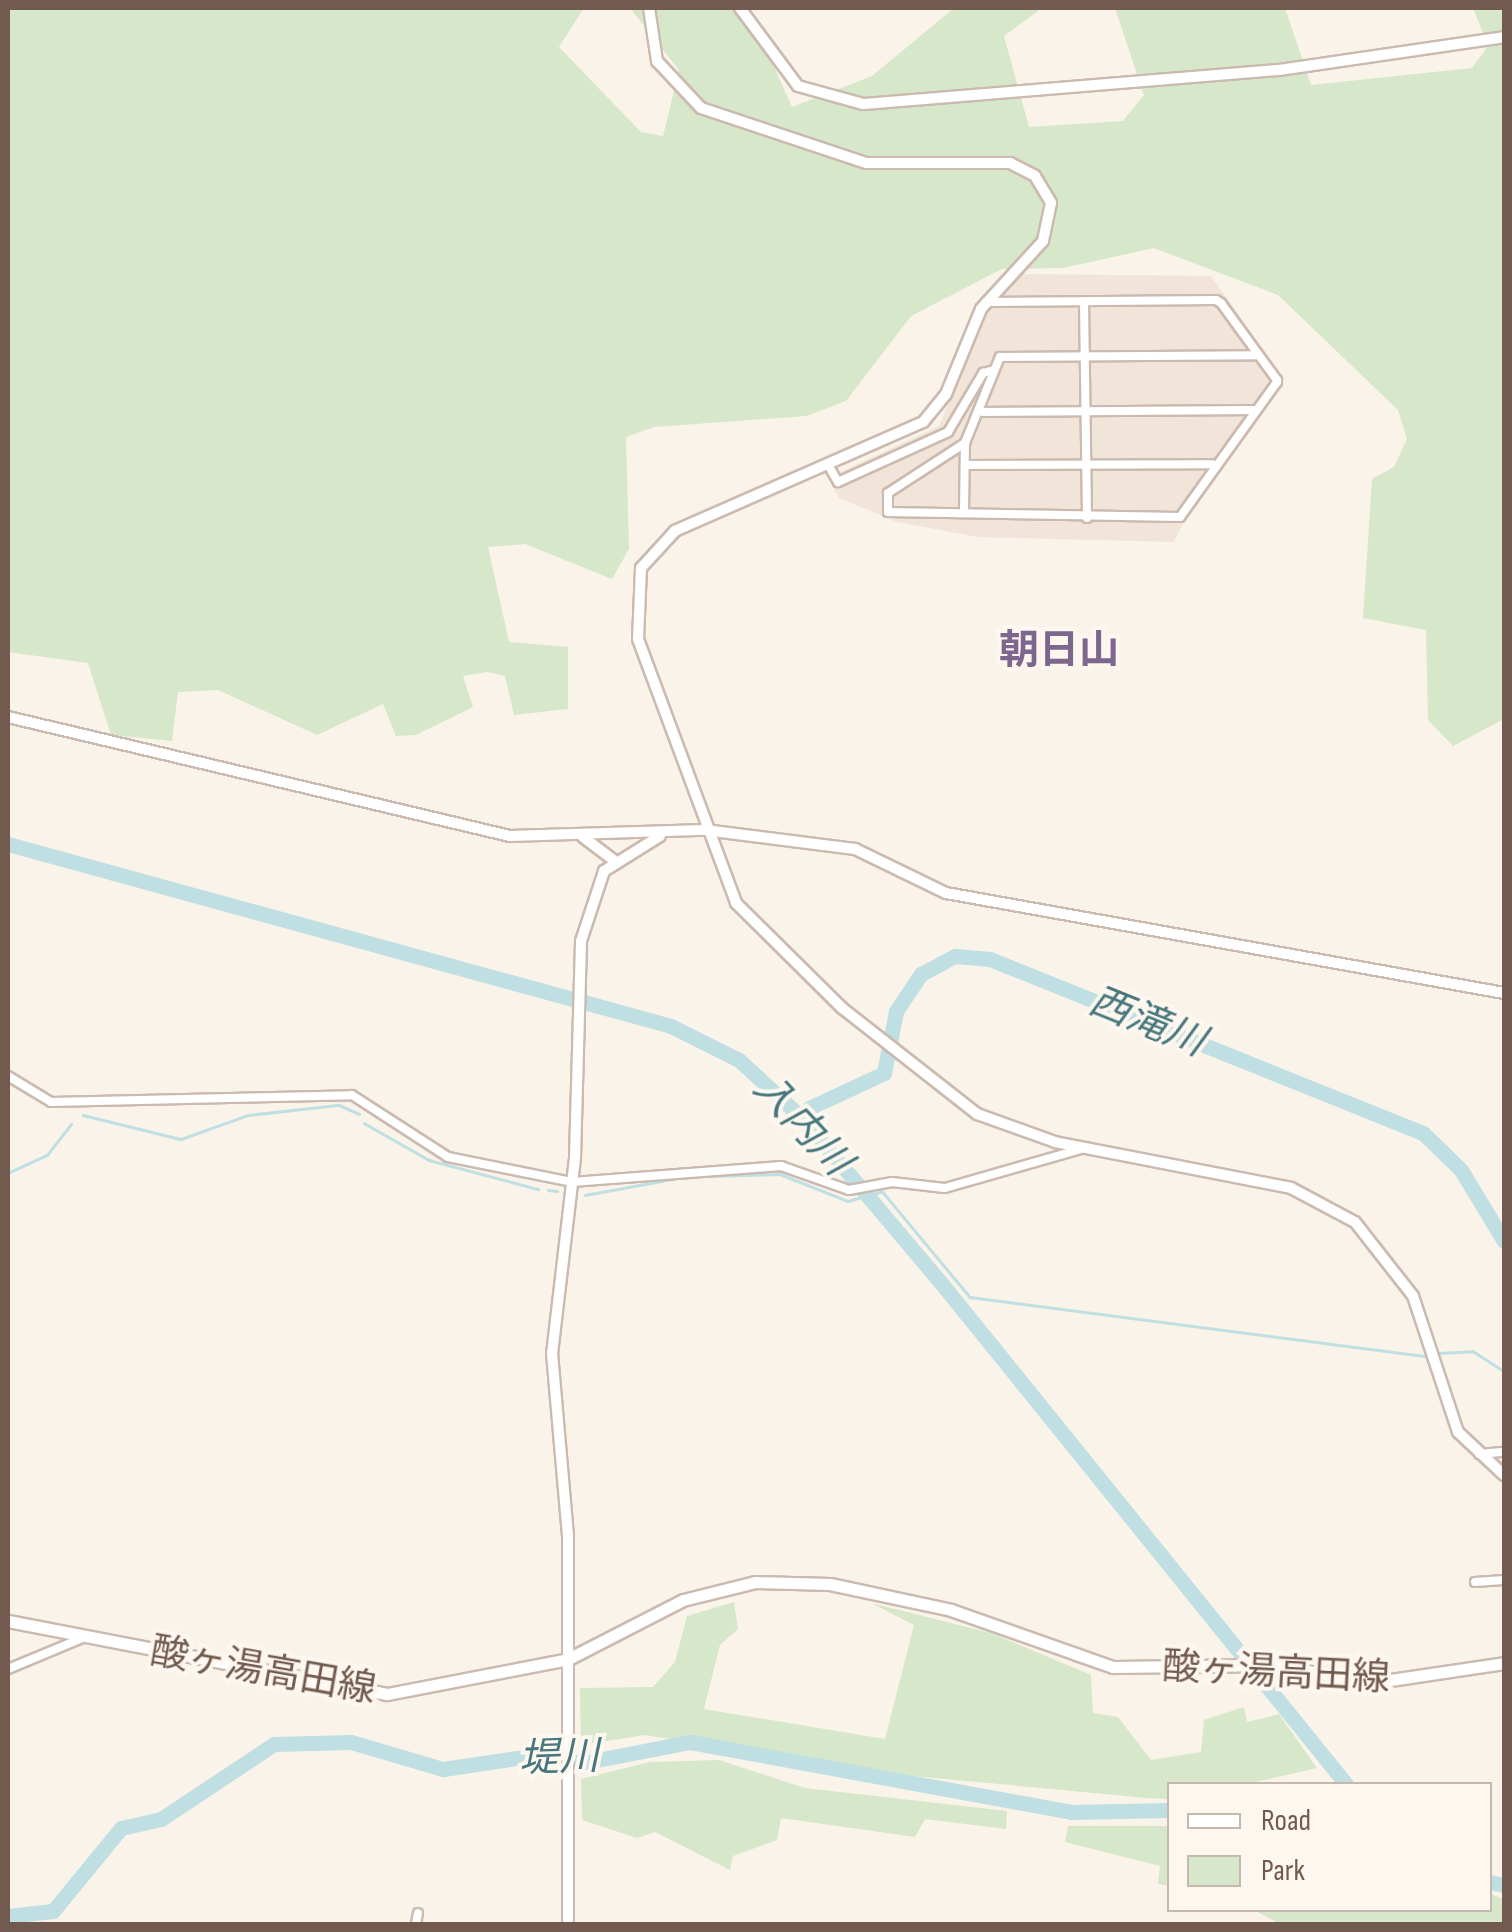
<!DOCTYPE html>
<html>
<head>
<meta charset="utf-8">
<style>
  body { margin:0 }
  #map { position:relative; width:1512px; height:1932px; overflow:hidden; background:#faf3e9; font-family:"Sofia Sans Condensed","Noto Sans JP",sans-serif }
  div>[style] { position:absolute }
  .residential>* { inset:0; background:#f1e4d8 }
  .green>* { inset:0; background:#d7e7c9 }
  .stream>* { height:2.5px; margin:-1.25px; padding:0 1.25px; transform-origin:1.25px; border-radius:1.25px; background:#bfdfe2 }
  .river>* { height:15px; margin:-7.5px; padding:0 7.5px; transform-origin:7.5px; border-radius:7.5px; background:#bfdfe2 }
  .roads { filter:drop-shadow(2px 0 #cbbab0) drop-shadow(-2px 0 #cbbab0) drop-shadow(0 2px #cbbab0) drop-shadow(0 -2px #cbbab0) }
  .minor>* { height:8px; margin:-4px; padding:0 4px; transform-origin:4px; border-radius:4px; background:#fff }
  .tertiary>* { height:10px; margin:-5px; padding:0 5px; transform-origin:5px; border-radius:5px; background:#fff }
  .secondary>* { height:11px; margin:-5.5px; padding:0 5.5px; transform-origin:5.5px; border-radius:5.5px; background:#fff }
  span { translate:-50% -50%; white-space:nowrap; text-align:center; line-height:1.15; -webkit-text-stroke:8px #fdf7ef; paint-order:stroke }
  .street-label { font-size:38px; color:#725a4f }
  .neighbourhood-label { font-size:40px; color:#7e678e; font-weight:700 }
  .water-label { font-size:40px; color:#47777c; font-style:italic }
  .frame { position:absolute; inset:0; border:10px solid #725a4f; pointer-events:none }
  .legend { position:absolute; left:1167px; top:1782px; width:325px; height:130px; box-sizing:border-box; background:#fdf7ef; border:2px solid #c5b8af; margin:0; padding:12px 18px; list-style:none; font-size:30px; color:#725a4f }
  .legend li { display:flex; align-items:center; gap:20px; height:50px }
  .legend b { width:50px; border:2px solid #c5b8af }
</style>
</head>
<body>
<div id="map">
  <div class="residential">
    <i style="clip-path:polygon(1019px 274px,1211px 276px,1284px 379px,1205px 480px,1174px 542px,978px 537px,897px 522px,839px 498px,828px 478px,939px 426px,987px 312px)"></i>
  </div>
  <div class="green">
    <i style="clip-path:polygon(8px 8px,584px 8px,559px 47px,641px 132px,663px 136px,679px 70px,630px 8px,748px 8px,792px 107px,872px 76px,954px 8px,1042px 8px,1004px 36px,1029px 127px,1123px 121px,1144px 95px,1115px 8px,1285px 8px,1311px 85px,1472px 68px,1488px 46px,1473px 8px,1504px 8px,1504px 719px,1453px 746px,1428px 720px,1426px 630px,1363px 618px,1372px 479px,1394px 467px,1407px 439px,1398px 410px,1278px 295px,1154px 248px,1063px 268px,1002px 269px,911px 316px,846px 401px,806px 416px,654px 427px,626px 437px,629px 549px,612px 579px,525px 544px,488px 547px,509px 642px,568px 647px,568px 709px,514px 715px,505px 676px,487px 672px,463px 676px,473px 707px,416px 735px,396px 736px,383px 704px,317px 735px,218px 690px,178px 692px,172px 741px,111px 735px,88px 663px,8px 652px)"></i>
    <i style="clip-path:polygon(734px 1602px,738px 1629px,720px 1645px,704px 1709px,885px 1739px,914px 1625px,871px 1603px,991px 1633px,1091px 1675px,1093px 1713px,1118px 1717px,1151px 1760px,1201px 1752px,1204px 1720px,1244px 1707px,1247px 1722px,1279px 1714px,1317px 1768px,1247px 1784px,1170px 1784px,1169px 1799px,1147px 1798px,892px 1774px,645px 1735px,581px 1745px,580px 1688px,653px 1687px,675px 1662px,687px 1616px)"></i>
    <i style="clip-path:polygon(719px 1760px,805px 1788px,1007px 1811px,1006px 1829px,925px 1819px,915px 1837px,781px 1818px,777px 1840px,733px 1856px,730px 1870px,655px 1832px,637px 1838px,582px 1820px,581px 1779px,650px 1762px)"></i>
    <i style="clip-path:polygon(1068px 1826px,1169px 1826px,1169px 1886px,1158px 1884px,1160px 1866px,1065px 1842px)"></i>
    <i style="clip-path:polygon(1490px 1894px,1504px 1899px,1504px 1924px,1280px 1924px,1254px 1910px,1490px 1910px)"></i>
  </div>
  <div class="stream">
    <i style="left:83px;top:1115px;width:101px;rotate:13.8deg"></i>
    <i style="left:181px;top:1139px;width:71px;rotate:-19.7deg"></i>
    <i style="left:248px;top:1115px;width:92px;rotate:-6.3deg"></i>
    <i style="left:339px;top:1105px;width:22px;rotate:24deg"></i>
    <i style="left:364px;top:1123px;width:75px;rotate:29.6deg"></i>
    <i style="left:429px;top:1160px;width:113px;rotate:14.9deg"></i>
    <i style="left:8px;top:1173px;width:43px;rotate:-24.8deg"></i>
    <i style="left:47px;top:1155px;width:39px;rotate:-52deg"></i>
    <i style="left:707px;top:1176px;width:73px;rotate:-1.6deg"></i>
    <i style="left:780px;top:1174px;width:73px;rotate:21.7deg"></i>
    <i style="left:848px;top:1201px;width:35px;rotate:-16deg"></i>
    <i style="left:882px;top:1191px;width:138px;rotate:50.3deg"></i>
    <i style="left:970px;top:1297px;width:458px;rotate:7.4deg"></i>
    <i style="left:548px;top:1190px;width:9px;rotate:6deg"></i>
    <i style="left:585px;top:1195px;width:101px;rotate:-10.3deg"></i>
    <i style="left:1438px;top:1353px;width:35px;rotate:-3deg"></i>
    <i style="left:1473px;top:1351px;width:37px;rotate:33deg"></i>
  </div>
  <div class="river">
    <i style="left:8px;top:844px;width:688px;rotate:15.35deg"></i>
    <i style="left:671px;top:1026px;width:76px;rotate:26.6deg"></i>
    <i style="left:739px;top:1060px;width:83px;rotate:42.6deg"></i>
    <i style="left:800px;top:1116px;width:226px;rotate:49.8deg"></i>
    <i style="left:946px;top:1289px;width:636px;rotate:51.06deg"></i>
    <i style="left:809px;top:1108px;width:83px;rotate:-25deg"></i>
    <i style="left:884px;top:1073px;width:63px;rotate:-79deg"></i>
    <i style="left:896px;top:1011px;width:45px;rotate:-56deg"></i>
    <i style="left:921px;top:974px;width:38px;rotate:-28deg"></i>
    <i style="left:955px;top:956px;width:35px;rotate:5deg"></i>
    <i style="left:990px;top:959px;width:467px;rotate:21.9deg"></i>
    <i style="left:1423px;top:1133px;width:53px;rotate:44.2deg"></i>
    <i style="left:1461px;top:1170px;width:83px;rotate:58.8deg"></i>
    <i style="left:1490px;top:1882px;width:14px;rotate:12deg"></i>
    <i style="left:8px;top:1916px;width:45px;rotate:-6.3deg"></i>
    <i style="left:53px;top:1911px;width:107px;rotate:-50.7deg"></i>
    <i style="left:121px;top:1828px;width:41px;rotate:-12.7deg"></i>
    <i style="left:161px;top:1819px;width:136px;rotate:-33.6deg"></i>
    <i style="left:274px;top:1744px;width:77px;rotate:-1.5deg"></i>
    <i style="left:351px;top:1742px;width:96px;rotate:16.4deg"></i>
    <i style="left:443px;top:1769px;width:75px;rotate:-8.5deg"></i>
    <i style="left:517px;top:1758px;width:70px;rotate:3.3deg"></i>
    <i style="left:587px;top:1762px;width:105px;rotate:-11deg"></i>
    <i style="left:690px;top:1742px;width:386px;rotate:10.4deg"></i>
    <i style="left:1070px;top:1812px;width:100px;rotate:-1.1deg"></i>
  </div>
  <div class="roads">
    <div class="minor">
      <i style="left:986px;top:302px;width:230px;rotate:-0.5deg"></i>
      <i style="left:1216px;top:300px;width:6px;rotate:31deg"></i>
      <i style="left:1221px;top:303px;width:95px;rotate:54deg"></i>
      <i style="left:1277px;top:380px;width:2px;rotate:90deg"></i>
      <i style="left:1277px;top:382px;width:166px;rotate:125.7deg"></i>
      <i style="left:1180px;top:517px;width:292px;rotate:-179deg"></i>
      <i style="left:888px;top:512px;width:19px;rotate:-90deg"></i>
      <i style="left:888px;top:493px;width:92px;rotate:-33deg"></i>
      <i style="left:965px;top:443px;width:93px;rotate:-67.9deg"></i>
      <i style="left:1000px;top:357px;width:258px;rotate:-0.4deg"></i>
      <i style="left:1084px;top:302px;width:216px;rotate:89.2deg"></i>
      <i style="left:983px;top:412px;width:271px;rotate:-0.4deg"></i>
      <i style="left:965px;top:465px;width:247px;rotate:-0.2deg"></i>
      <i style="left:831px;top:470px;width:14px;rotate:60deg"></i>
      <i style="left:838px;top:482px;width:121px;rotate:-24.4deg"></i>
      <i style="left:948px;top:432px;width:69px;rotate:-59.3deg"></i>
      <i style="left:983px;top:373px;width:11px;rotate:-15deg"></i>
      <i style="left:964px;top:511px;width:68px;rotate:-89.2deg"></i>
      <i style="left:8px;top:1076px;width:50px;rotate:31.2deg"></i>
      <i style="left:51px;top:1102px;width:301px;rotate:-1.3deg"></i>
      <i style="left:352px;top:1095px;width:114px;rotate:32.9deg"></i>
      <i style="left:448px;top:1157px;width:126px;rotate:11.4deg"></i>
      <i style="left:572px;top:1182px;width:210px;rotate:-4.4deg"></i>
      <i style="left:781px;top:1166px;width:72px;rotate:19.4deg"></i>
      <i style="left:849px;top:1190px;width:44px;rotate:-10.5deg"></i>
      <i style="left:892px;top:1182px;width:53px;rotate:6.5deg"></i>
      <i style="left:945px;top:1188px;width:141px;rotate:-16deg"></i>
      <i style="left:1479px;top:1454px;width:25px;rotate:-5deg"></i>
      <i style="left:1475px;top:1582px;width:29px;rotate:-4deg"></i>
      <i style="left:8px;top:1669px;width:83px;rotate:-22.6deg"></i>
      <i style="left:416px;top:1924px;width:11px;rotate:-80deg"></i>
    </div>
    <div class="tertiary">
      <i style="left:649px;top:8px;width:54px;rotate:81.4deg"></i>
      <i style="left:657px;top:61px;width:64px;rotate:46.9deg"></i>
      <i style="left:701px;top:108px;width:174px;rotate:18.4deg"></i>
      <i style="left:866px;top:163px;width:144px"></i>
      <i style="left:1010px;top:163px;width:28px;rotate:27deg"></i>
      <i style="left:1035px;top:176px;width:31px;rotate:59deg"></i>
      <i style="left:1051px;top:203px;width:39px;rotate:102deg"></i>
      <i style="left:1043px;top:241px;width:92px;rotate:132.4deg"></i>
      <i style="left:981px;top:309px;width:92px;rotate:112.4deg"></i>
      <i style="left:946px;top:394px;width:36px;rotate:129deg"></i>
      <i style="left:923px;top:422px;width:271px;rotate:156.3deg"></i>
      <i style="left:675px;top:531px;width:50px;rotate:132.6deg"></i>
      <i style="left:641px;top:568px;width:71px;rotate:92.4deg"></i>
      <i style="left:638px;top:639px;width:282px;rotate:69.6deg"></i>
      <i style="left:736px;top:903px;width:149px;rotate:44.7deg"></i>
      <i style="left:842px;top:1008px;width:172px;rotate:38.1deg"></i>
      <i style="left:977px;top:1114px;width:83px;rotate:19.7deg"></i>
      <i style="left:1055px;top:1142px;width:240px;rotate:11deg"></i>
      <i style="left:1291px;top:1188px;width:72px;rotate:28deg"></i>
      <i style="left:1355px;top:1222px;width:94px;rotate:51.9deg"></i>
      <i style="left:1413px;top:1296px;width:143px;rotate:71.7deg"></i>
      <i style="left:1458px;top:1432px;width:63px;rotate:43.1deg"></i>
      <i style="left:740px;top:8px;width:97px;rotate:53.4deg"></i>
      <i style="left:798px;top:86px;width:67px;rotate:15.5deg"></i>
      <i style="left:863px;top:104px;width:417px;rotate:-4.7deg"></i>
      <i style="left:1279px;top:70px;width:227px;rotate:-8.3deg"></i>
      <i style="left:8px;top:717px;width:516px;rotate:13.34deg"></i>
      <i style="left:510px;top:836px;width:195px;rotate:-1.8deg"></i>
      <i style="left:705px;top:830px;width:151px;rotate:7.2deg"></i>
      <i style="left:855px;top:849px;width:101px;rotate:25.8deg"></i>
      <i style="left:946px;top:893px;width:567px;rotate:10.16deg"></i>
      <i style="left:583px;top:837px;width:39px;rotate:37deg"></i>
      <i style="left:568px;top:1924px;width:388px;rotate:-90deg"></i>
      <i style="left:568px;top:1536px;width:183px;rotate:-95deg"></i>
      <i style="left:552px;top:1354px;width:198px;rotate:-83.3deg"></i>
      <i style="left:575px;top:1157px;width:216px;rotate:-88.4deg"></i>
      <i style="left:581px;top:941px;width:74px;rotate:-71.8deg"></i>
      <i style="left:604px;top:871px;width:66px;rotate:-32deg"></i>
    </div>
    <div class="secondary">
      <i style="left:8px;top:1621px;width:386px;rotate:10.9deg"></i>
      <i style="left:387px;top:1694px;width:184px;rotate:-10.9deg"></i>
      <i style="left:568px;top:1659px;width:129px;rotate:-27.2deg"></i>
      <i style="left:683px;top:1600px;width:74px;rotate:-14deg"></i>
      <i style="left:755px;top:1582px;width:75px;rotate:1.5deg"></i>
      <i style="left:830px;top:1584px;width:124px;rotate:12.1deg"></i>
      <i style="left:951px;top:1610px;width:172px;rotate:19.4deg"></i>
      <i style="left:1113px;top:1667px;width:154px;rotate:-0.7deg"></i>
      <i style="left:1267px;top:1665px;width:111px;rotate:8.8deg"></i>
      <i style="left:1377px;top:1682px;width:128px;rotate:-8.5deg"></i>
    </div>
  </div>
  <div class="street-label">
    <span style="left:263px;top:1671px;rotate:10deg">酸ヶ湯高田線</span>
    <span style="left:1276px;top:1673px;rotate:3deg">酸ヶ湯高田線</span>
  </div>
  <div class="neighbourhood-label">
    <span style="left:1059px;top:651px">朝日山</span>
  </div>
  <div class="water-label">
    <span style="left:1147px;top:1022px;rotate:22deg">西滝川</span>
    <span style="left:802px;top:1125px;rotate:47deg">入内川</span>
    <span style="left:559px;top:1758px;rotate:-2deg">堤川</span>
  </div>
  <div class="frame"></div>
  <ul class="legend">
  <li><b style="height:12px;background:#fff"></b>Road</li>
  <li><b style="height:28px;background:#d7e7c9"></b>Park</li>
  </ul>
</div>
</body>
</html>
